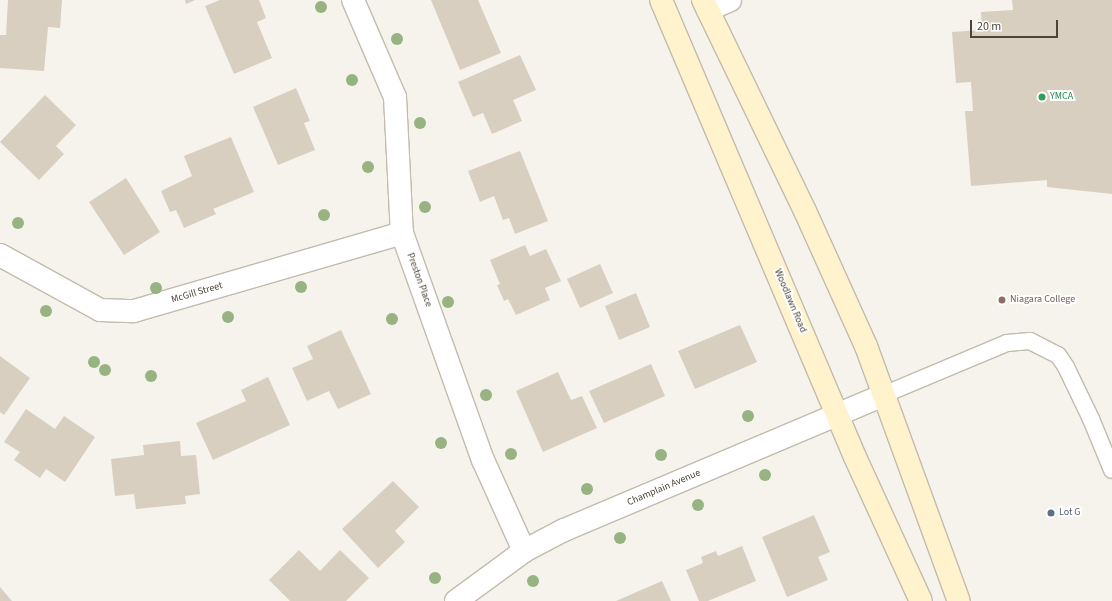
<!DOCTYPE html>
<html>
<head>
<meta charset="utf-8">
<style>
  body { margin:0 }
  #map { position:relative; width:1112px; height:601px; overflow:hidden; background:#f6f3ec; font-family:"Source Sans 3",sans-serif }
  div>[style] { position:absolute }
  .building>* { inset:0; background:#d8cfc1 }
  .roads { filter:drop-shadow(1px 0 #c2bbae) drop-shadow(-1px 0 #c2bbae) drop-shadow(0 1px #c2bbae) drop-shadow(0 -1px #c2bbae) }
  .service>* { height:16px; margin:-8px; padding:0 8px; transform-origin:8px; border-radius:8px; background:#fff }
  .minor>* { height:22px; margin:-11px; padding:0 11px; transform-origin:11px; border-radius:11px; background:#fff }
  .secondary>* { height:22px; margin:-11px; padding:0 11px; transform-origin:11px; border-radius:11px; background:#fff3cd }
  .trees>* { width:12px; height:12px; margin:-6px; border-radius:50%; background:#97b381 }
  .dots>* { width:11px; height:11px; translate:-50% -50%; box-sizing:border-box; border:2px solid #fff; border-radius:50% }
  span { translate:-50% -50%; white-space:nowrap; text-align:center; line-height:1.15; -webkit-text-stroke:4px #fff; paint-order:stroke }
  .leisure-label { font-size:10px; color:#27864d }
  .left { translate:0 -50%; text-align:left }
  .street-label { font-size:10px; color:#4b4439 }
  .education-label { font-size:10px; color:#785e54 }
  .service-label { font-size:10px; color:#4e5e75 }
  .scale { position:absolute; left:970px; top:20px; width:88px; height:18px; box-sizing:border-box; border:2px solid #4b4439; border-top:0; padding-left:5px; font-size:12px; line-height:14px; white-space:nowrap; color:#4b4439; -webkit-text-stroke:3px #fff; paint-order:stroke }
</style>
</head>
<body>
<div id="map">
  <div class="building">
    <i style="clip-path:polygon(8px 0,62px 0,60px 28px,48px 27px,44px 71px,0 68px,0 35px,6px 35px)"></i>
    <i style="clip-path:polygon(185px 0,195px 0,186px 4px)"></i>
    <i style="clip-path:polygon(220px 0,259px 0,266px 18px,257px 22px,272px 58px,234px 74px,205px 6px)"></i>
    <i style="clip-path:polygon(431px 0,478px 0,501px 53px,460px 70px)"></i>
    <i style="clip-path:polygon(1012px 0,1112px 0,1112px 194px,1047px 187px,1047px 180px,971px 186px,965px 111px,973px 111px,971px 82px,956px 83px,952px 32px,982px 30px,981px 12px,1013px 10px)"></i>
    <i style="clip-path:polygon(520px 55px,536px 90px,513px 100px,522px 121px,492px 134px,483px 113px,473px 117px,458px 82px)"></i>
    <i style="clip-path:polygon(296px 88px,310px 121px,304px 123px,315px 150px,278px 165px,253px 107px)"></i>
    <i style="clip-path:polygon(45px 95px,76px 125px,56px 146px,64px 154px,39px 180px,0 142px)"></i>
    <i style="clip-path:polygon(231px 137px,254px 192px,213px 209px,216px 214px,184px 228px,176px 210px,170px 212px,161px 191px,192px 176px,184px 156px)"></i>
    <i style="clip-path:polygon(520px 151px,548px 221px,515px 234px,509px 218px,503px 220px,494px 196px,480px 202px,468px 171px)"></i>
    <i style="clip-path:polygon(126px 178px,160px 232px,124px 255px,89px 202px)"></i>
    <i style="clip-path:polygon(525px 245px,530px 256px,546px 249px,561px 281px,545px 288px,550px 300px,516px 315px,508px 299px,504px 301px,497px 285px,500px 284px,490px 260px)"></i>
    <i style="clip-path:polygon(600px 264px,613px 293px,580px 308px,567px 279px)"></i>
    <i style="clip-path:polygon(636px 293px,650px 327px,619px 340px,605px 306px)"></i>
    <i style="clip-path:polygon(740px 325px,757px 362px,695px 389px,678px 351px)"></i>
    <i style="clip-path:polygon(341px 330px,371px 394px,338px 409px,329px 391px,307px 401px,292px 368px,313px 359px,307px 346px)"></i>
    <i style="clip-path:polygon(0 356px,30px 378px,4px 415px,0 412px)"></i>
    <i style="clip-path:polygon(651px 364px,665px 396px,604px 423px,589px 391px)"></i>
    <i style="clip-path:polygon(558px 372px,571px 400px,582px 396px,597px 428px,543px 452px,516px 391px)"></i>
    <i style="clip-path:polygon(268px 377px,290px 425px,213px 460px,196px 423px,246px 401px,241px 390px)"></i>
    <i style="clip-path:polygon(26px 409px,55px 429px,64px 416px,95px 437px,65px 482px,46px 469px,40px 478px,14px 460px,20px 452px,4px 442px)"></i>
    <i style="clip-path:polygon(180px 441px,181px 456px,196px 455px,200px 494px,185px 496px,186px 504px,136px 509px,134px 494px,115px 496px,111px 459px,144px 455px,143px 445px)"></i>
    <i style="clip-path:polygon(393px 481px,419px 507px,395px 531px,405px 542px,378px 568px,342px 529px)"></i>
    <i style="clip-path:polygon(814px 515px,830px 552px,818px 557px,828px 580px,787px 597px,762px 537px)"></i>
    <i style="clip-path:polygon(742px 546px,756px 581px,708px 601px,699px 601px,686px 570px,703px 563px,701px 557px,716px 551px,718px 556px)"></i>
    <i style="clip-path:polygon(299px 550px,320px 571px,340px 550px,369px 578px,346px 601px,290px 601px,269px 580px)"></i>
    <i style="clip-path:polygon(662px 581px,671px 601px,616px 601px)"></i>
    <i style="clip-path:polygon(0 587px,12px 601px,0 601px)"></i>
  </div>
  <div class="roads">
    <div class="service">
      <i style="left:883px;top:395px;width:134px;rotate:-22.8deg"></i>
      <i style="left:1007px;top:343px;width:23px;rotate:-5deg"></i>
      <i style="left:1030px;top:341px;width:31px;rotate:27deg"></i>
      <i style="left:1058px;top:355px;width:14px;rotate:56deg"></i>
      <i style="left:1066px;top:367px;width:58px;rotate:64.3deg"></i>
      <i style="left:1091px;top:419px;width:55px;rotate:67.6deg"></i>
    </div>
    <div class="minor">
      <i style="left:353px;top:0;width:106px;rotate:66.6deg"></i>
      <i style="left:395px;top:97px;width:136px;rotate:87.1deg"></i>
      <i style="left:402px;top:233px;width:241px;rotate:70.4deg"></i>
      <i style="left:483px;top:460px;width:100px;rotate:65.7deg"></i>
      <i style="left:708px;top:10px;width:24px;rotate:-24deg"></i>
      <i style="left:0;top:255px;width:114px;rotate:28.8deg"></i>
      <i style="left:100px;top:310px;width:34px;rotate:2deg"></i>
      <i style="left:134px;top:311px;width:279px;rotate:-16.2deg"></i>
      <i style="left:456px;top:601px;width:84px;rotate:-36.3deg"></i>
      <i style="left:524px;top:551px;width:45px;rotate:-27.7deg"></i>
      <i style="left:564px;top:530px;width:346px;rotate:-22.9deg"></i>
    </div>
    <div class="secondary">
      <i style="left:661px;top:0;width:496px;rotate:67deg"></i>
      <i style="left:855px;top:457px;width:158px;rotate:65.4deg"></i>
      <i style="left:703px;top:0;width:234px;rotate:64.2deg"></i>
      <i style="left:805px;top:211px;width:148px;rotate:65.7deg"></i>
      <i style="left:866px;top:346px;width:271px;rotate:70deg"></i>
    </div>
  </div>
  <div class="trees">
    <i style="left:321px;top:7px"></i>
    <i style="left:397px;top:39px"></i>
    <i style="left:352px;top:80px"></i>
    <i style="left:420px;top:123px"></i>
    <i style="left:368px;top:167px"></i>
    <i style="left:425px;top:207px"></i>
    <i style="left:324px;top:215px"></i>
    <i style="left:18px;top:223px"></i>
    <i style="left:301px;top:287px"></i>
    <i style="left:156px;top:288px"></i>
    <i style="left:448px;top:302px"></i>
    <i style="left:46px;top:311px"></i>
    <i style="left:228px;top:317px"></i>
    <i style="left:392px;top:319px"></i>
    <i style="left:94px;top:362px"></i>
    <i style="left:105px;top:370px"></i>
    <i style="left:151px;top:376px"></i>
    <i style="left:486px;top:395px"></i>
    <i style="left:748px;top:416px"></i>
    <i style="left:441px;top:443px"></i>
    <i style="left:511px;top:454px"></i>
    <i style="left:661px;top:455px"></i>
    <i style="left:765px;top:475px"></i>
    <i style="left:587px;top:489px"></i>
    <i style="left:698px;top:505px"></i>
    <i style="left:620px;top:538px"></i>
    <i style="left:435px;top:578px"></i>
    <i style="left:533px;top:581px"></i>
  </div>
  <div class="dots">
    <i style="left:1042px;top:97px;background:#2e9e5b"></i>
    <i style="left:1002px;top:300px;background:#8d6e63"></i>
    <i style="left:1051px;top:513px;background:#5c6f8a"></i>
  </div>
  <div class="leisure-label">
    <span class="left" style="left:1050px;top:97px">YMCA</span>
  </div>
  <div class="street-label">
    <span style="left:419px;top:280px;rotate:70deg">Preston Place</span>
    <span style="left:197px;top:293px;rotate:-16deg">McGill Street</span>
    <span style="left:790px;top:301px;rotate:67deg">Woodlawn Road</span>
    <span style="left:664px;top:488px;rotate:-23deg">Champlain Avenue</span>
  </div>
  <div class="education-label">
    <span class="left" style="left:1010px;top:300px">Niagara College</span>
  </div>
  <div class="service-label">
    <span class="left" style="left:1059px;top:513px">Lot G</span>
  </div>
  <div class="scale">20 m</div>
</div>
</body>
</html>
